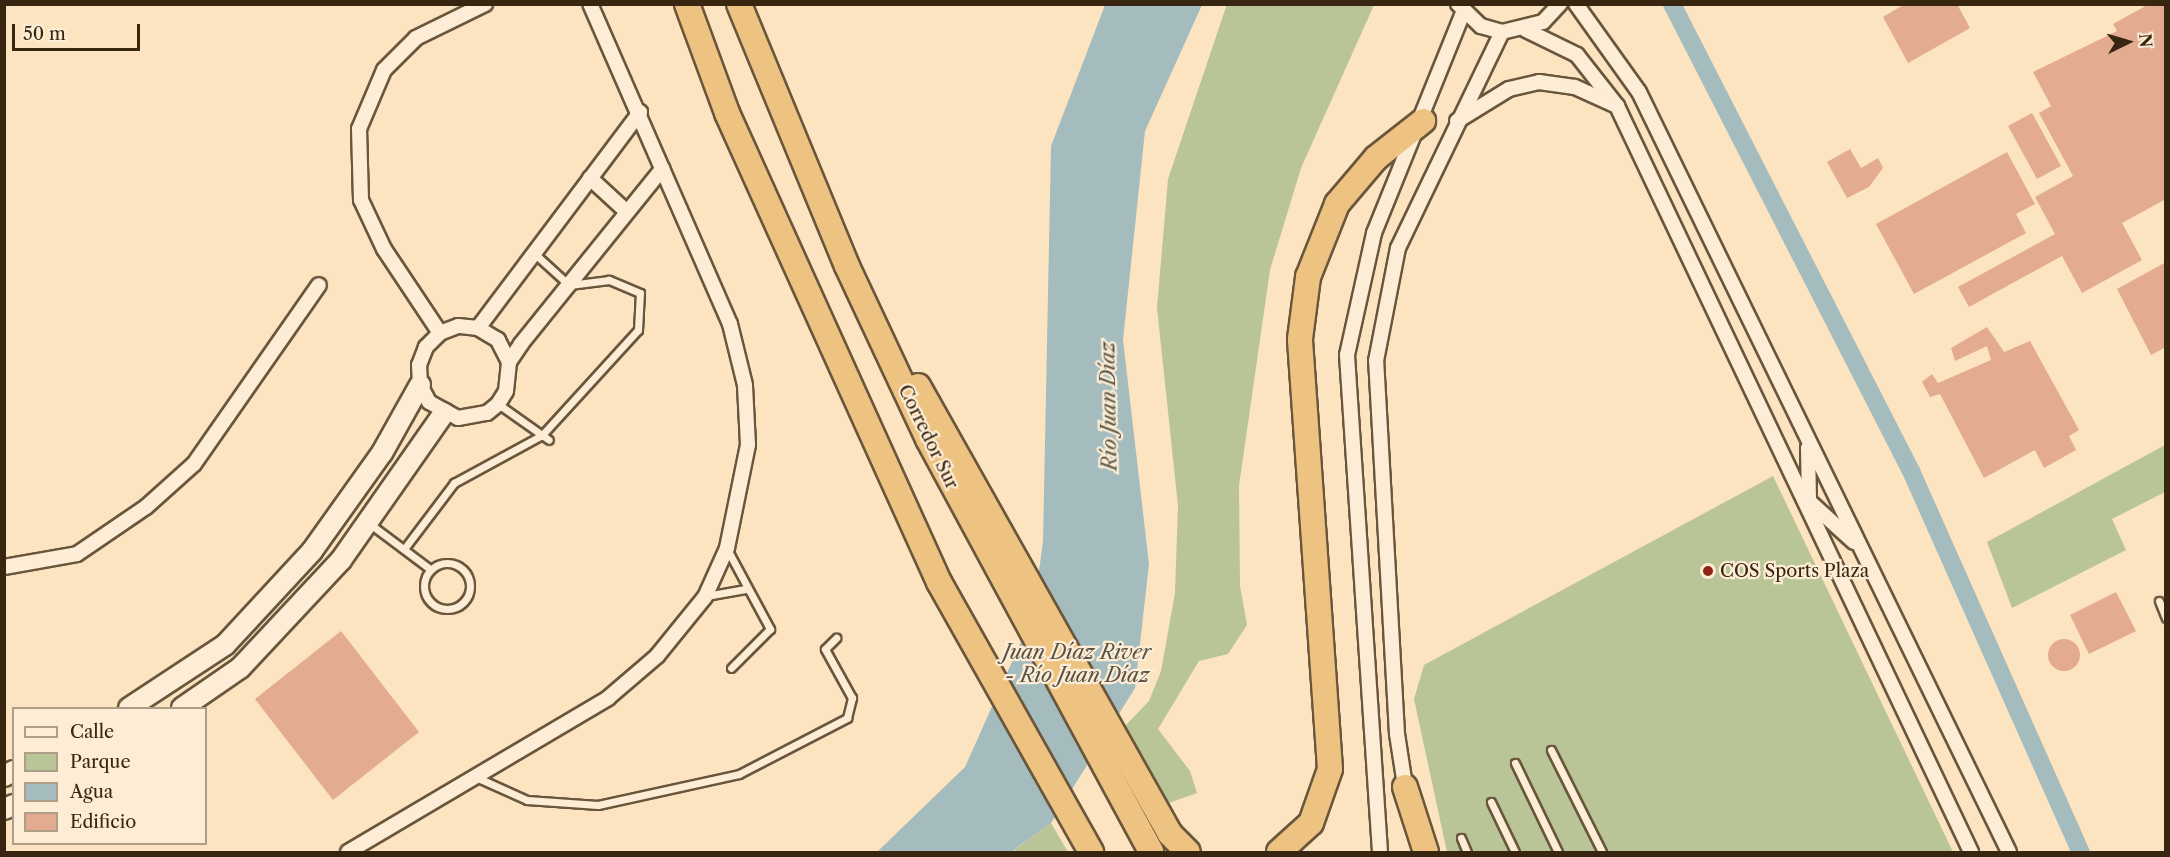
<!DOCTYPE html>
<html>
<head>
<meta charset="utf-8">
<style>
  body { margin:0 }
  #map { position:relative; width:2170px; height:857px; overflow:hidden; background:#fce4c0; font-family:"Libre Caslon Text",serif }
  div>[style] { position:absolute }
  .green>* { inset:0; background:#b9c596 }
  .water>* { inset:0; background:#a4bcbe }
  .canal>* { height:18px; margin:-9px; padding:0 9px; transform-origin:9px; border-radius:9px; background:#a4bcbe }
  .building>* { inset:0; background:#e3ab8f }
  .round { border-radius:50% }
  .roads { filter:drop-shadow(2px 0 #69563c) drop-shadow(-2px 0 #69563c) drop-shadow(0 2px #69563c) drop-shadow(0 -2px #69563c) }
  .lane>* { height:7px; margin:-3.5px; padding:0 3.5px; transform-origin:3.5px; border-radius:3.5px; background:#fdedd6 }
  .lane>.ring { margin:-3.5px; padding:0; box-sizing:content-box; background:none; border:7px solid #fdedd6; border-radius:50% }
  .street>* { height:14px; margin:-7px; padding:0 7px; transform-origin:7px; border-radius:7px; background:#fdedd6 }
  .secondary>* { height:20px; margin:-10px; padding:0 10px; transform-origin:10px; border-radius:10px; background:#fdedd6 }
  .highway>* { height:24px; margin:-12px; padding:0 12px; transform-origin:12px; border-radius:12px; background:#eec280 }
  .dots>* { width:16px; height:16px; translate:-50% -50%; box-sizing:border-box; border:3px solid #fdedd6; border-radius:50% }
  span { translate:-50% -50%; white-space:nowrap; text-align:center; line-height:1.15; -webkit-text-stroke:4.5px #fdedd6; paint-order:stroke }
  .street-label { font-size:18px; color:#382610 }
  .poi-label { font-size:18px; color:#382610 }
  .left { translate:0 -50%; text-align:left }
  .water-label { font-size:20px; color:#585344; font-style:italic }
  .frame { position:absolute; inset:0; border:6px solid #382610; pointer-events:none }
  .legend { position:absolute; left:12px; top:707px; width:195px; height:138px; box-sizing:border-box; background:#fdedd6; border:2px solid #ae9d87; margin:0; padding:8px 10px; list-style:none; font-size:18px; color:#382610 }
  .legend li { display:flex; align-items:center; gap:12px; height:30px }
  .legend b { width:30px; border:2px solid #ae9d87 }
  .north { position:absolute; left:2098px; top:12px; width:60px; height:60px; -webkit-text-stroke:4px #fdedd6; paint-order:stroke; rotate:85deg; font-size:16px; font-weight:700; line-height:24px; text-align:center; color:#382610 }
  .north::after { content:''; display:block; margin:auto; width:21px; height:27px; background:#382610; clip-path:polygon(50% 0,100% 100%,50% 72%,0 100%) }
  .scale { position:absolute; left:12px; top:24px; width:128px; height:27px; box-sizing:border-box; border:3px solid #382610; border-top:0; padding-left:8px; font-size:18px; line-height:21px; white-space:nowrap; color:#382610; -webkit-text-stroke:4px #fdedd6; paint-order:stroke }
</style>
</head>
<body>
<div id="map">
  <div class="green">
    <i style="clip-path:polygon(1227px 4px,1374px 5px,1301px 168px,1270px 270px,1239px 486px,1240px 586px,1247px 625px,1228px 654px,1199px 661px,1158px 729px,1190px 771px,1197px 793px,1166px 804px,1124px 727px,1149px 701px,1161px 671px,1175px 593px,1178px 506px,1157px 308px,1168px 179px)"></i>
    <i style="clip-path:polygon(2165px 445px,2165px 492px,2112px 519px,2126px 550px,2012px 608px,1987px 542px)"></i>
    <i style="clip-path:polygon(1773px 476px,1953px 852px,1447px 852px,1414px 699px,1424px 665px)"></i>
    <i style="clip-path:polygon(1051px 823px,1068px 852px,1011px 852px,1012px 852px)"></i>
  </div>
  <div class="water">
    <i style="clip-path:polygon(1105px 5px,1202px 5px,1145px 131px,1123px 340px,1149px 564px,1135px 688px,1051px 823px,1011px 852px,877px 852px,965px 767px,1033px 615px,1043px 541px,1051px 146px)"></i>
  </div>
  <div class="canal">
    <i style="left:1672px;top:4px;width:525px;rotate:62.9deg"></i>
    <i style="left:1911px;top:471px;width:417px;rotate:66deg"></i>
  </div>
  <div class="building">
    <i style="clip-path:polygon(1905px 4px,1957px 4px,1970px 28px,1908px 63px,1883px 17px)"></i>
    <i style="clip-path:polygon(2149px 4px,2166px 4px,2166px 199px,2122px 223px,2142px 260px,2082px 293px,2062px 256px,1969px 307px,1958px 287px,2055px 234px,2035px 197px,2073px 176px,2039px 113px,2051px 106px,2033px 72px,2117px 31px,2113px 24px)"></i>
    <i style="clip-path:polygon(2032px 113px,2061px 166px,2037px 179px,2008px 126px)"></i>
    <i style="clip-path:polygon(1850px 149px,1861px 168px,1878px 158px,1883px 168px,1869px 187px,1847px 198px,1827px 162px)"></i>
    <i style="clip-path:polygon(2007px 152px,2035px 204px,2016px 214px,2026px 233px,1914px 294px,1876px 224px)"></i>
    <i style="clip-path:polygon(2166px 262px,2166px 347px,2151px 355px,2117px 289px)"></i>
    <i style="clip-path:polygon(1987px 327px,2004px 352px,2030px 341px,2079px 430px,2069px 436px,2076px 450px,2044px 468px,2035px 450px,1984px 478px,1940px 394px,1930px 397px,1922px 382px,1932px 374px,1938px 383px,1991px 360px,1987px 346px,1955px 361px,1951px 348px)"></i>
    <i style="clip-path:polygon(2116px 592px,2136px 631px,2089px 654px,2070px 615px)"></i>
    <i style="clip-path:polygon(341px 631px,419px 732px,333px 800px,255px 699px)"></i>
    <i class="round" style="left:2048px;top:639px;width:32px;height:32px"></i>
  </div>
  <div class="roads">
    <div class="lane">
      <i style="left:498px;top:404px;width:62px;rotate:35.2deg"></i>
      <i style="left:370px;top:524px;width:75px;rotate:36.9deg"></i>
      <i style="left:404px;top:549px;width:83px;rotate:-52.9deg"></i>
      <i style="left:454px;top:483px;width:100px;rotate:-28.6deg"></i>
      <i style="left:542px;top:435px;width:142px;rotate:-47.6deg"></i>
      <i style="left:638px;top:330px;width:37px;rotate:-87deg"></i>
      <i style="left:640px;top:293px;width:34px;rotate:-157deg"></i>
      <i style="left:609px;top:280px;width:40px;rotate:172.9deg"></i>
      <i style="left:569px;top:285px;width:47px;rotate:-137.6deg"></i>
      <i style="left:727px;top:549px;width:91px;rotate:61.7deg"></i>
      <i style="left:770px;top:629px;width:55px;rotate:135deg"></i>
      <i class="ring" style="left:424px;top:563px;width:39px;height:39px"></i>
      <i style="left:706px;top:596px;width:40px;rotate:-10deg"></i>
      <i style="left:2159px;top:601px;width:18px;rotate:68deg"></i>
      <i style="left:1551px;top:750px;width:114px;rotate:63.4deg"></i>
      <i style="left:1515px;top:763px;width:99px;rotate:64.2deg"></i>
      <i style="left:478px;top:778px;width:54px;rotate:24.2deg"></i>
      <i style="left:527px;top:800px;width:71px;rotate:4deg"></i>
      <i style="left:598px;top:805px;width:144px;rotate:-12.4deg"></i>
      <i style="left:739px;top:774px;width:122px;rotate:-27.4deg"></i>
      <i style="left:847px;top:718px;width:21px;rotate:-76deg"></i>
      <i style="left:852px;top:698px;width:56px;rotate:-118.9deg"></i>
      <i style="left:825px;top:649px;width:16px;rotate:-45deg"></i>
      <i style="left:1491px;top:802px;width:55px;rotate:64.4deg"></i>
      <i style="left:1461px;top:838px;width:15px;rotate:67deg"></i>
    </div>
    <div class="street">
      <i style="left:1458px;top:4px;width:32px;rotate:44deg"></i>
      <i style="left:1481px;top:26px;width:22px;rotate:16deg"></i>
      <i style="left:1502px;top:32px;width:42px;rotate:-13.7deg"></i>
      <i style="left:1543px;top:22px;width:25px;rotate:-47deg"></i>
      <i style="left:1576px;top:4px;width:108px;rotate:54.4deg"></i>
      <i style="left:1639px;top:92px;width:845px;rotate:64.04deg"></i>
      <i style="left:1526px;top:30px;width:57px;rotate:26.1deg"></i>
      <i style="left:1577px;top:55px;width:65px;rotate:51.9deg"></i>
      <i style="left:1617px;top:106px;width:826px;rotate:64.61deg"></i>
      <i style="left:1457px;top:121px;width:61px;rotate:-31.6deg"></i>
      <i style="left:1509px;top:89px;width:31px;rotate:-13deg"></i>
      <i style="left:1539px;top:82px;width:36px;rotate:8deg"></i>
      <i style="left:1575px;top:87px;width:46px;rotate:24.3deg"></i>
      <i style="left:590px;top:178px;width:50px;rotate:42.6deg"></i>
      <i style="left:478px;top:328px;width:270px;rotate:-53.1deg"></i>
      <i style="left:440px;top:333px;width:101px;rotate:-123.7deg"></i>
      <i style="left:384px;top:249px;width:54px;rotate:-115.1deg"></i>
      <i style="left:361px;top:200px;width:71px;rotate:-91.6deg"></i>
      <i style="left:359px;top:129px;width:64px;rotate:-67deg"></i>
      <i style="left:384px;top:70px;width:45px;rotate:-45deg"></i>
      <i style="left:416px;top:38px;width:77px;rotate:-26.2deg"></i>
      <i style="left:509px;top:362px;width:25px;rotate:-117deg"></i>
      <i style="left:498px;top:340px;width:23px;rotate:-149deg"></i>
      <i style="left:478px;top:328px;width:20px;rotate:-174deg"></i>
      <i style="left:458px;top:326px;width:19px;rotate:159deg"></i>
      <i style="left:440px;top:333px;width:20px;rotate:135deg"></i>
      <i style="left:426px;top:347px;width:19px;rotate:111deg"></i>
      <i style="left:419px;top:365px;width:20px;rotate:87deg"></i>
      <i style="left:420px;top:385px;width:19px;rotate:62deg"></i>
      <i style="left:429px;top:402px;width:33px;rotate:29deg"></i>
      <i style="left:458px;top:418px;width:29px;rotate:-10deg"></i>
      <i style="left:487px;top:413px;width:14px;rotate:-39deg"></i>
      <i style="left:498px;top:404px;width:15px;rotate:-58deg"></i>
      <i style="left:506px;top:391px;width:29px;rotate:-84deg"></i>
      <i style="left:509px;top:362px;width:22px;rotate:-56deg"></i>
      <i style="left:521px;top:344px;width:225px;rotate:-51.1deg"></i>
      <i style="left:1808px;top:448px;width:54px;rotate:88.9deg"></i>
      <i style="left:1811px;top:503px;width:58px;rotate:42.2deg"></i>
      <i style="left:4px;top:567px;width:74px;rotate:-10.1deg"></i>
      <i style="left:77px;top:554px;width:83px;rotate:-34.3deg"></i>
      <i style="left:146px;top:507px;width:64px;rotate:-41.9deg"></i>
      <i style="left:194px;top:464px;width:218px;rotate:-55.1deg"></i>
      <i style="left:1406px;top:792px;width:59px;rotate:-98.8deg"></i>
      <i style="left:1397px;top:734px;width:374px;rotate:-93.2deg"></i>
      <i style="left:1376px;top:361px;width:115px;rotate:-79deg"></i>
      <i style="left:1398px;top:248px;width:240px;rotate:-64.3deg"></i>
      <i style="left:348px;top:852px;width:302px;rotate:-30.6deg"></i>
      <i style="left:608px;top:698px;width:65px;rotate:-40.6deg"></i>
      <i style="left:657px;top:656px;width:76px;rotate:-50.9deg"></i>
      <i style="left:705px;top:597px;width:54px;rotate:-65.8deg"></i>
      <i style="left:727px;top:548px;width:105px;rotate:-78.5deg"></i>
      <i style="left:748px;top:445px;width:60px;rotate:-92.9deg"></i>
      <i style="left:745px;top:385px;width:63px;rotate:-103.8deg"></i>
      <i style="left:730px;top:324px;width:349px;rotate:-113.6deg"></i>
      <i style="left:1380px;top:852px;width:498px;rotate:-93.8deg"></i>
      <i style="left:1347px;top:355px;width:125px;rotate:-77.5deg"></i>
      <i style="left:1374px;top:233px;width:237px;rotate:-68deg"></i>
    </div>
    <div class="secondary">
      <i style="left:129px;top:708px;width:115px;rotate:-33.3deg"></i>
      <i style="left:225px;top:645px;width:128px;rotate:-47.2deg"></i>
      <i style="left:312px;top:551px;width:120px;rotate:-54.5deg"></i>
      <i style="left:382px;top:453px;width:78px;rotate:-60.8deg"></i>
      <i style="left:182px;top:708px;width:70px;rotate:-34.6deg"></i>
      <i style="left:240px;top:668px;width:148px;rotate:-46.9deg"></i>
      <i style="left:341px;top:560px;width:179px;rotate:-55deg"></i>
      <i style="left:4px;top:776px;width:11px;rotate:-27deg"></i>
      <i style="left:4px;top:809px;width:11px;rotate:-22deg"></i>
    </div>
    <div class="highway">
      <i style="left:687px;top:4px;width:116px;rotate:69.8deg"></i>
      <i style="left:727px;top:113px;width:515px;rotate:65.68deg"></i>
      <i style="left:939px;top:582px;width:310px;rotate:60.6deg"></i>
      <i style="left:739px;top:4px;width:283px;rotate:67.6deg"></i>
      <i style="left:847px;top:266px;width:191px;rotate:64.9deg"></i>
      <i style="left:928px;top:439px;width:469px;rotate:61.6deg"></i>
      <i style="left:918px;top:386px;width:514px;rotate:60.64deg"></i>
      <i style="left:1170px;top:834px;width:25px;rotate:45deg"></i>
      <i style="left:1405px;top:787px;width:68px;rotate:72.1deg"></i>
      <i style="left:1279px;top:852px;width:43px;rotate:-42.2deg"></i>
      <i style="left:1311px;top:823px;width:57px;rotate:-70.6deg"></i>
      <i style="left:1330px;top:769px;width:431px;rotate:-94deg"></i>
      <i style="left:1300px;top:339px;width:63px;rotate:-82.6deg"></i>
      <i style="left:1308px;top:277px;width:79px;rotate:-68.3deg"></i>
      <i style="left:1337px;top:204px;width:60px;rotate:-49.7deg"></i>
      <i style="left:1376px;top:158px;width:60px;rotate:-38.2deg"></i>
    </div>
  </div>
  <div class="dots">
    <i style="left:1708px;top:571px;background:#8f2418"></i>
  </div>
  <div class="street-label">
    <span style="left:928px;top:437px;rotate:64deg">Corredor Sur</span>
  </div>
  <div class="poi-label">
    <span class="left" style="left:1720px;top:571px">COS Sports Plaza</span>
  </div>
  <div class="water-label">
    <span style="left:1109px;top:406px;rotate:-91deg">Río Juan Díaz</span>
    <span style="left:1077px;top:664px">Juan Díaz River<br>- Río Juan Díaz</span>
  </div>
  <div class="frame"></div>
  <ul class="legend">
  <li><b style="height:8px;background:#fdedd6"></b>Calle</li>
  <li><b style="height:16px;background:#b9c596"></b>Parque</li>
  <li><b style="height:16px;background:#a4bcbe"></b>Agua</li>
  <li><b style="height:16px;background:#e3ab8f"></b>Edificio</li>
  </ul>
  <div class="north">N</div>
  <div class="scale">50 m</div>
</div>
</body>
</html>
